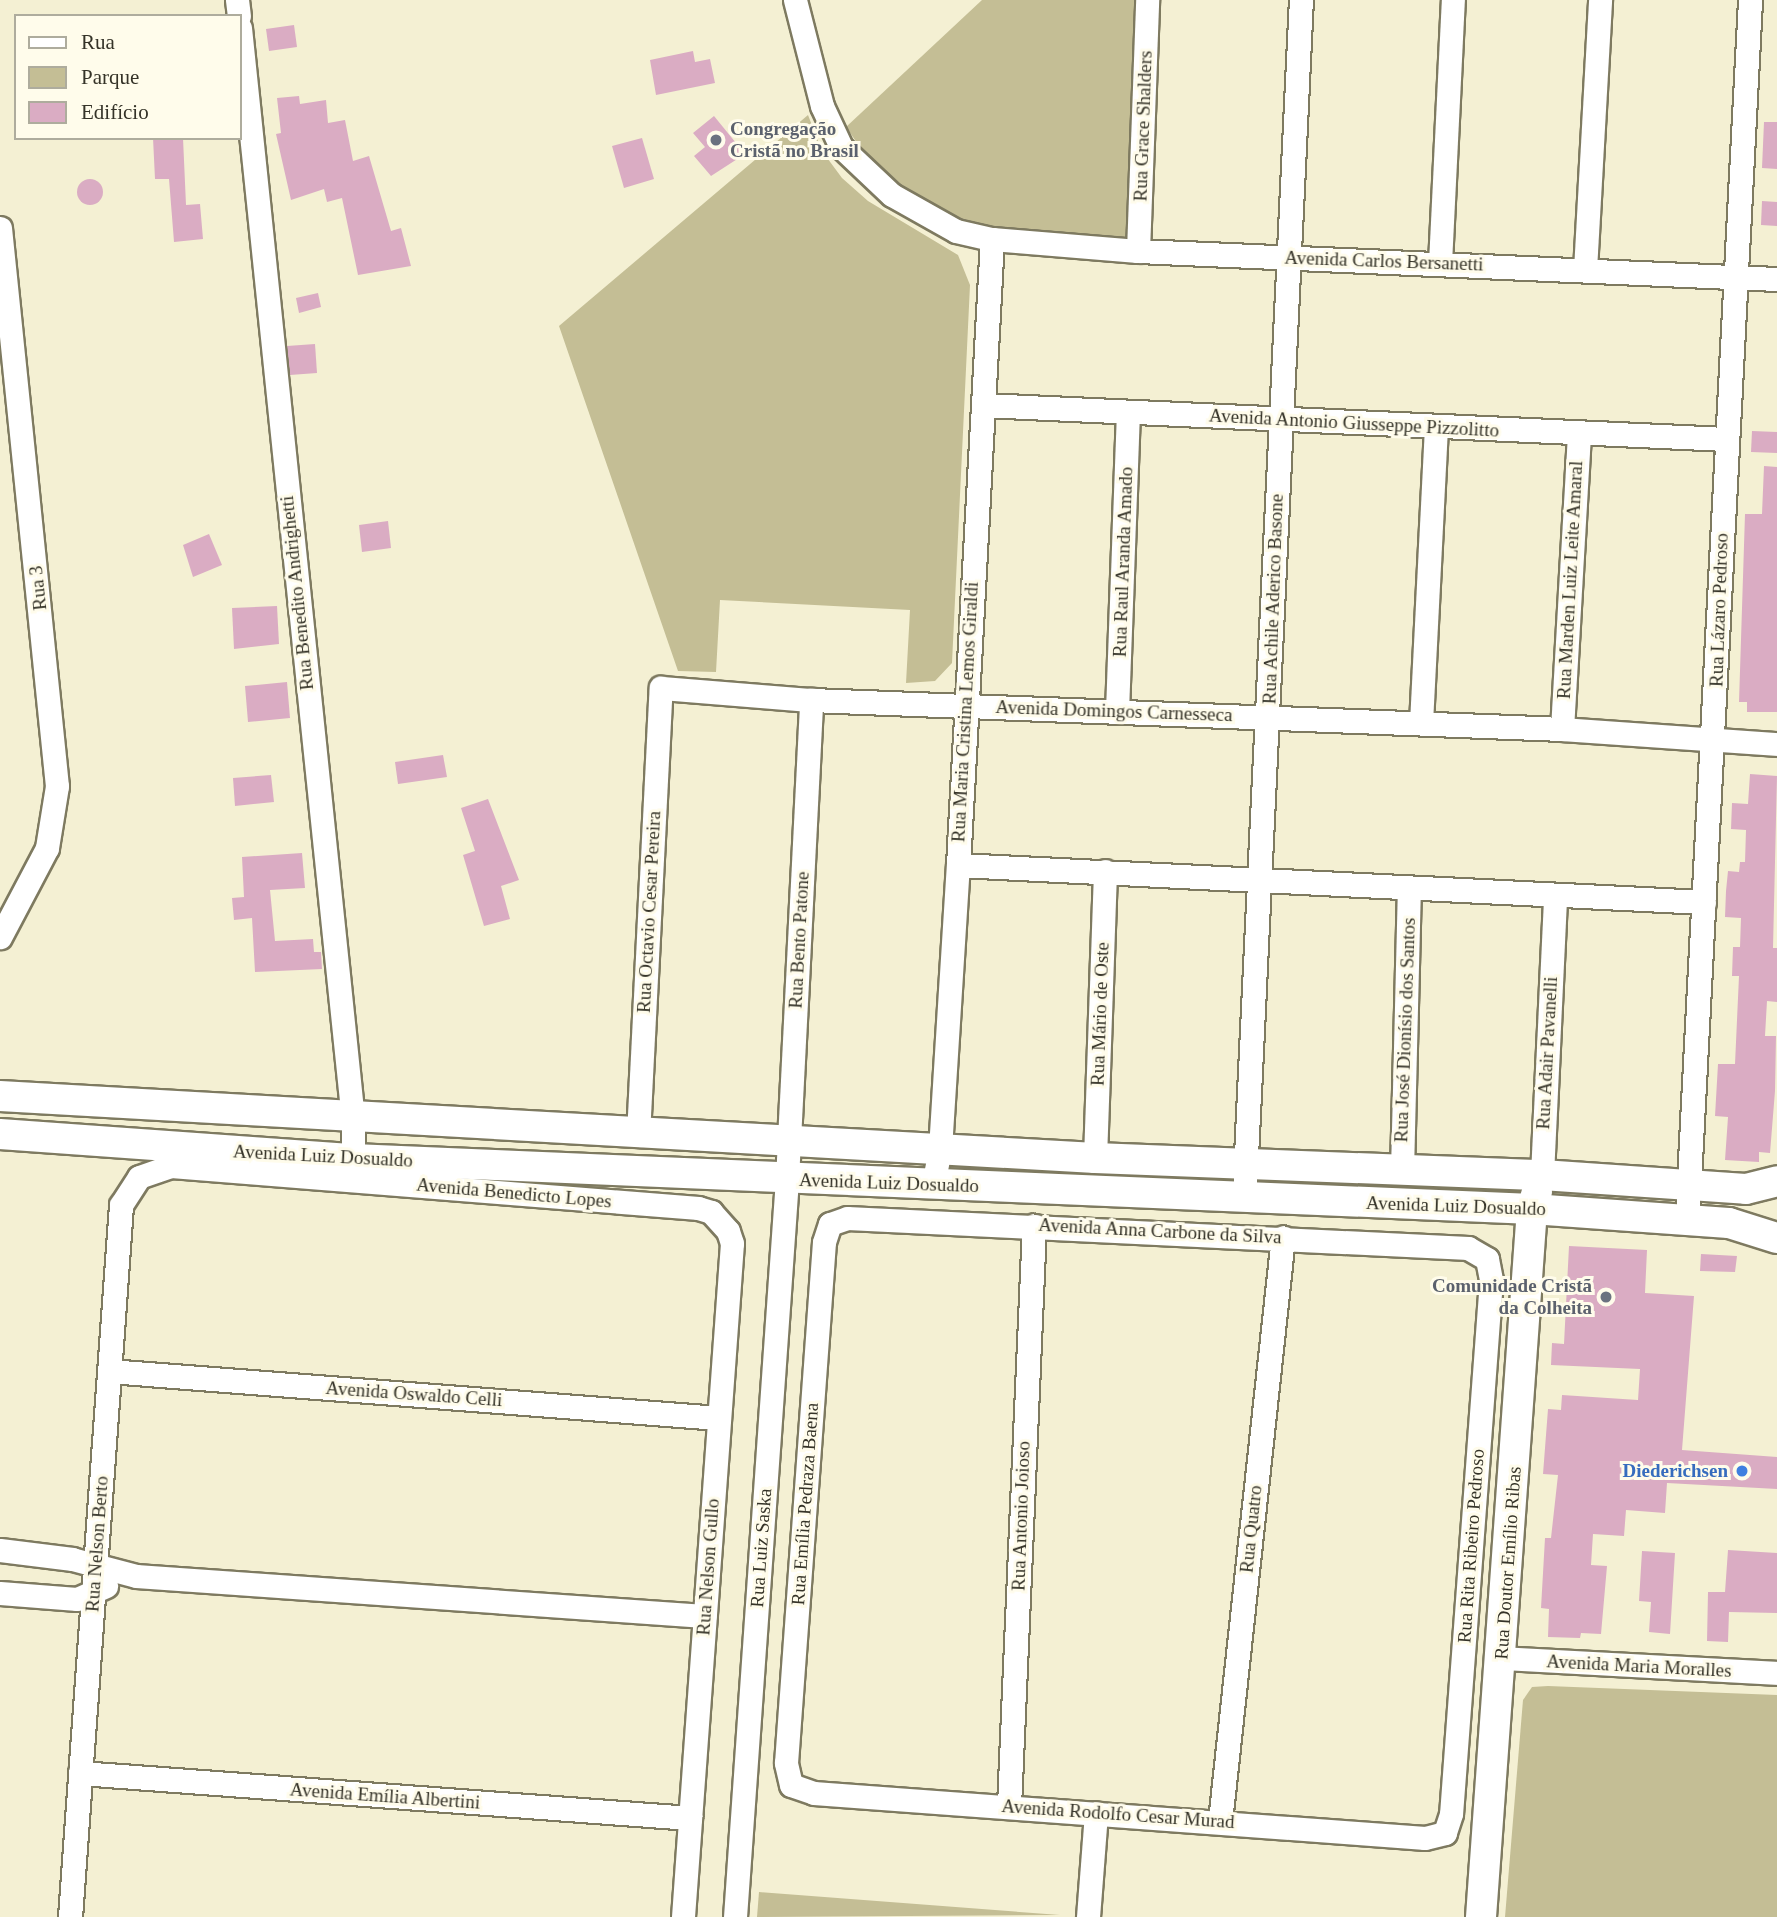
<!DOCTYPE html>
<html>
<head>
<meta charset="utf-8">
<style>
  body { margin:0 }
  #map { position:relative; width:1777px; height:1917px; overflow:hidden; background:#f4f0d3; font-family:Georgia,serif }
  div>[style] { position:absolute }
  .green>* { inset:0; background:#c4be95 }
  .building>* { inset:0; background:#daacc3 }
  .round { border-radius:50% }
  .roads { filter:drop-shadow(2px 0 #7e7a60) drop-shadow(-2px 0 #7e7a60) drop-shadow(0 2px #7e7a60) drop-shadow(0 -2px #7e7a60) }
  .minor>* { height:23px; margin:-11.5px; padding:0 11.5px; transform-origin:11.5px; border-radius:11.5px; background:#fff }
  .tertiary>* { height:30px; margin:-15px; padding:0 15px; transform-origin:15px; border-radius:15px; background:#fff }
  .dots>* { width:19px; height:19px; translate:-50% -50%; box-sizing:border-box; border:4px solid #fffceb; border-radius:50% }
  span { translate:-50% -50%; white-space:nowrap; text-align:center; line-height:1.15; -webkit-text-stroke:6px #fffceb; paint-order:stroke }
  .street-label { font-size:19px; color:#353328 }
  .worship-label { font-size:19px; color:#5b616d; font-weight:700 }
  .left { translate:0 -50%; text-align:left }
  .right { translate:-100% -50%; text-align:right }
  .shop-label { font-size:19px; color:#366cbe; font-weight:700 }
  .legend { position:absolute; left:14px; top:14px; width:228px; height:126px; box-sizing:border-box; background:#fffceb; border:2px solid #aeac9d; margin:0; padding:9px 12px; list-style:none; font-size:21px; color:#353328 }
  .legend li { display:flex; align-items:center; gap:14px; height:35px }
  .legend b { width:35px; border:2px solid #aeac9d }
</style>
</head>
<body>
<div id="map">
  <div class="green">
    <i style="clip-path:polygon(982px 0,1137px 0,1129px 242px,977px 229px,945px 217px,904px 193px,873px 166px,846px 127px)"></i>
    <i style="clip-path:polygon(808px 115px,822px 151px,842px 178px,868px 201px,958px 255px,970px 285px,952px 663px,935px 681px,906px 683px,910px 610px,720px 600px,716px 672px,678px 671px,559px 326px)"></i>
    <i style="clip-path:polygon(1548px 1686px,1777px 1695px,1777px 1917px,1505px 1917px,1523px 1700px,1532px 1687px)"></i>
    <i style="clip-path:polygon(759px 1892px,1060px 1915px,757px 1917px)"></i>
  </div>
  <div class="building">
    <i style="clip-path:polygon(294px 25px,297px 47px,269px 51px,266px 29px)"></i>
    <i style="clip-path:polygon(693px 51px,695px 62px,710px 59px,715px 83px,656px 95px,650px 60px)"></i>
    <i style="clip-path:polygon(299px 96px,300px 104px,326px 100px,328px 123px,345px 120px,353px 161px,369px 156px,391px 231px,401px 228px,411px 266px,358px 275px,342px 198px,327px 202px,324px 189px,291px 200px,276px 134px,281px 133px,277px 98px)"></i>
    <i style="clip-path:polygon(714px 116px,745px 154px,711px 176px,694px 156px,705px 147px,693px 133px)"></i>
    <i style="clip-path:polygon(1764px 122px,1777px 122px,1777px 169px,1762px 168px)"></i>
    <i style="clip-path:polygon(153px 138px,183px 138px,186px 205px,200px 204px,203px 239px,174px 242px,169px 179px,155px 179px)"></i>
    <i style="clip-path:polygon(642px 138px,654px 179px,624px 188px,612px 146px)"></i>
    <i class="round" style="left:77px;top:179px;width:26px;height:26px"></i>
    <i style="clip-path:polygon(1762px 201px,1777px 202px,1777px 226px,1761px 225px)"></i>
    <i style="clip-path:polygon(318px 293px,321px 307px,299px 313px,296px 298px)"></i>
    <i style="clip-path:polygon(315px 344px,317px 373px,290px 375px,287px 346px)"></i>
    <i style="clip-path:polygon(1752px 431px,1777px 432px,1777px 453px,1751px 452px)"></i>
    <i style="clip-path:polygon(1764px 466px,1777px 467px,1777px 712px,1747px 712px,1747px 702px,1739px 702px,1745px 514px,1762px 514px)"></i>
    <i style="clip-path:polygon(388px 521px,391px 548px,362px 552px,359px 525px)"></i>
    <i style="clip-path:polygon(209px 534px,222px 565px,193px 577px,183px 545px)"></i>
    <i style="clip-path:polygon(277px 606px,279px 644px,234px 649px,232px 608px)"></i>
    <i style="clip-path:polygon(287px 682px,290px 718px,248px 722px,245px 686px)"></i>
    <i style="clip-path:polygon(443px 755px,447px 777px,398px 784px,395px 762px)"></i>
    <i style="clip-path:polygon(1750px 774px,1777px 776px,1773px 948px,1777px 948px,1777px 1002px,1767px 1001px,1765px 1036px,1776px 1036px,1775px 1091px,1770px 1153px,1759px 1152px,1759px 1162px,1725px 1160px,1728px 1117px,1715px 1116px,1718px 1064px,1735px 1064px,1739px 976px,1732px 976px,1733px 947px,1740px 947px,1741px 918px,1725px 917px,1726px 891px,1728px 871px,1739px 872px,1740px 862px,1745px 862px,1746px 830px,1731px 829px,1732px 803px,1748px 804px)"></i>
    <i style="clip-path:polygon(271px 775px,274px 802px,235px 806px,233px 778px)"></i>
    <i style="clip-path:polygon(488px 799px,519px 880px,501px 886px,510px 919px,484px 926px,463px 855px,475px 851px,461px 808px)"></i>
    <i style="clip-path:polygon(302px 853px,305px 888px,270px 890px,275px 941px,313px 939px,314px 952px,321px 952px,322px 969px,255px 972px,252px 918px,234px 920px,232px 898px,244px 897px,242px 857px)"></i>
    <i style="clip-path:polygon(1569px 1246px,1647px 1250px,1645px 1293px,1694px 1296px,1682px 1450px,1777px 1457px,1777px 1489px,1667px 1483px,1665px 1513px,1626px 1510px,1624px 1536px,1593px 1534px,1591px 1565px,1607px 1566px,1601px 1634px,1581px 1633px,1580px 1638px,1548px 1637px,1549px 1609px,1541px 1608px,1545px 1538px,1551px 1538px,1558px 1475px,1543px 1474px,1548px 1409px,1561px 1410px,1562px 1395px,1638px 1400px,1640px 1369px,1551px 1365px,1552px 1343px,1564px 1344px)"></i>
    <i style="clip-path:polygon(1701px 1254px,1737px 1256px,1735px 1272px,1700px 1271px)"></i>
    <i style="clip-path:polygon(1728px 1550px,1777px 1553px,1777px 1613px,1729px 1612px,1728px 1642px,1707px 1641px,1708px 1592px,1725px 1592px)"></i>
    <i style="clip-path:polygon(1642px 1551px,1675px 1553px,1670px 1634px,1649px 1632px,1651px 1602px,1639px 1601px)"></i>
  </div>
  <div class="roads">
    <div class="minor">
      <i style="left:237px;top:0;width:16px;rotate:83deg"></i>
      <i style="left:795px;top:0;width:109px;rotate:75.7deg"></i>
      <i style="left:822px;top:106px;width:45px;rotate:65.1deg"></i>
      <i style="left:841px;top:147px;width:70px;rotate:43.3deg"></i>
      <i style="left:892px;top:195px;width:73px;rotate:29.4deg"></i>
      <i style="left:956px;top:231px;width:37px;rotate:13deg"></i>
      <i style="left:992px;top:239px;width:146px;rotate:4.7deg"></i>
      <i style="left:1138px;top:251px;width:640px;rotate:2.51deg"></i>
      <i style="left:240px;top:28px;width:1097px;rotate:84.09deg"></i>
      <i style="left:353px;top:1119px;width:40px;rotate:90deg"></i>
      <i style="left:0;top:228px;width:561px;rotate:84.17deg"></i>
      <i style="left:57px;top:786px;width:63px;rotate:99.2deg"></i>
      <i style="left:47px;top:848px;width:101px;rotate:117.8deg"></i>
      <i style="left:1138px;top:251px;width:251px;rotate:-87.9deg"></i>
      <i style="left:1440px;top:263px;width:263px;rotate:-87.2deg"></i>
      <i style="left:1585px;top:270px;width:270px;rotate:-86.8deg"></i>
      <i style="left:983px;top:405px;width:744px;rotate:2.62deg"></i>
      <i style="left:1117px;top:711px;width:299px;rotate:-87.9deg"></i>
      <i style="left:1421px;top:723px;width:296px;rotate:-87.1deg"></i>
      <i style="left:1562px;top:729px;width:297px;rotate:-86.7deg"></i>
      <i style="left:958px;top:865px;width:747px;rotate:2.84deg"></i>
      <i style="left:638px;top:1135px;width:448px;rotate:-87.1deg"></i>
      <i style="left:661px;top:688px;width:150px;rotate:4.6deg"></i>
      <i style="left:811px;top:700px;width:752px;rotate:2.21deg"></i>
      <i style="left:1562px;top:729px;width:216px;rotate:4deg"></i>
      <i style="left:1095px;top:1158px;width:287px;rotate:-88deg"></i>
      <i style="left:1402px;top:1171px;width:283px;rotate:-88.6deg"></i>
      <i style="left:1542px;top:1175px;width:280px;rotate:-87.3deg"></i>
      <i style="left:933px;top:1185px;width:37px;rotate:-79deg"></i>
      <i style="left:940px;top:1149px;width:285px;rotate:-86.4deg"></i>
      <i style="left:958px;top:865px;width:627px;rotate:-86.89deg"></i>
      <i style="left:1244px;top:1198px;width:1199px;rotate:-87.28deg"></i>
      <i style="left:847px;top:1218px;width:622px;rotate:2.77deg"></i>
      <i style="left:1468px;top:1248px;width:22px;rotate:30deg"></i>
      <i style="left:1487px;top:1259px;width:21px;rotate:79deg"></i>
      <i style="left:1491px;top:1280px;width:535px;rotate:94.28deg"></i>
      <i style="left:1451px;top:1814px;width:20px;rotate:108deg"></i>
      <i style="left:1445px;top:1833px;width:21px;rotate:166deg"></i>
      <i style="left:1425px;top:1838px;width:613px;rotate:-175.79deg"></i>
      <i style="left:814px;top:1793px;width:24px;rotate:-161deg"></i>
      <i style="left:791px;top:1785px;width:23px;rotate:-103deg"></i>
      <i style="left:786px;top:1763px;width:522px;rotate:-85.83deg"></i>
      <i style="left:824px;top:1242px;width:19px;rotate:-72deg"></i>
      <i style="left:830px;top:1224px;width:18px;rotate:-19deg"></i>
      <i style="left:1687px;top:1219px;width:1221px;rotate:-87.04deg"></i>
      <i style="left:109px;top:1371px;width:612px;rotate:4.41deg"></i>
      <i style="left:0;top:1550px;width:73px;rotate:7.1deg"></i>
      <i style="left:72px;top:1559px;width:66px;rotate:14.9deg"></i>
      <i style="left:136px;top:1576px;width:570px;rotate:4.02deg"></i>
      <i style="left:0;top:1593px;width:77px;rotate:4.5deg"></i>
      <i style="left:77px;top:1599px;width:32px;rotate:-24deg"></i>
      <i style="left:1501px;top:1658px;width:276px;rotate:3.1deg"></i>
      <i style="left:80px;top:1773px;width:612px;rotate:4.22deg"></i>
      <i style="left:1009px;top:1806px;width:581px;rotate:-87.53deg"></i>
      <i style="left:1220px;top:1821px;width:587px;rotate:-83.84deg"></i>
      <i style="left:70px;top:1917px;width:714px;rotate:-85.9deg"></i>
      <i style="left:121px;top:1205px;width:33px;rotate:-57deg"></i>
      <i style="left:139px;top:1177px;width:34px;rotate:-19deg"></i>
      <i style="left:171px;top:1166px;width:529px;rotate:4.56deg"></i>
      <i style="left:698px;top:1208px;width:14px;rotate:17deg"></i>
      <i style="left:711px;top:1212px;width:25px;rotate:48deg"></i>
      <i style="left:728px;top:1231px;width:13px;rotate:72deg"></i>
      <i style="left:732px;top:1243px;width:676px;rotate:94.16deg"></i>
      <i style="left:735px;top:1917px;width:740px;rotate:-85.97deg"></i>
      <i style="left:787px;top:1179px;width:480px;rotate:-87.1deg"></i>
      <i style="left:1088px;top:1917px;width:104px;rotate:-85.6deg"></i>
    </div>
    <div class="tertiary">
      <i style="left:0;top:1096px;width:1097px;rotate:3.24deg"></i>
      <i style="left:1095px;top:1158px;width:447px;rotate:2.2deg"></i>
      <i style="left:1542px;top:1175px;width:204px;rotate:3.9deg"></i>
      <i style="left:1746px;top:1189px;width:32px;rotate:-14deg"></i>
      <i style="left:0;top:1134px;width:354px;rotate:4.1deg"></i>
      <i style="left:353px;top:1159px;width:1180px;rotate:2.43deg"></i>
      <i style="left:1532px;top:1209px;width:197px;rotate:4.1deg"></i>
      <i style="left:1729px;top:1223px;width:50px;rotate:17.4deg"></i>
      <i style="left:1481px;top:1917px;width:710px;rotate:-85.88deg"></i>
      <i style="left:1532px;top:1209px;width:18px;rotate:-74deg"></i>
    </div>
  </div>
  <div class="dots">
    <i style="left:716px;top:140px;background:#6b7280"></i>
    <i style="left:1606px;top:1297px;background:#6b7280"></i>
    <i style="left:1742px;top:1471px;background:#3f7fe0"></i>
  </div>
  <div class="street-label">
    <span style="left:1143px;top:126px;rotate:-88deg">Rua Grace Shalders</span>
    <span style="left:1384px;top:261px;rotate:2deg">Avenida Carlos Bersanetti</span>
    <span style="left:1354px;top:423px;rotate:3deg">Avenida Antonio Giusseppe Pizzolitto</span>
    <span style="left:1123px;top:562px;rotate:-88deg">Rua Raul Aranda Amado</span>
    <span style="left:1570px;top:580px;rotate:-87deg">Rua Marden Luiz Leite Amaral</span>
    <span style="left:38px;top:588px;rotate:-96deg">Rua 3</span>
    <span style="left:297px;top:593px;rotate:-96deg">Rua Benedito Andrighetti</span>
    <span style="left:1273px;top:599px;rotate:-88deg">Rua Achile Aderico Basone</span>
    <span style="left:1719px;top:610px;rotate:-88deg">Rua Lázaro Pedroso</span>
    <span style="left:1114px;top:711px;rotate:2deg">Avenida Domingos Carnesseca</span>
    <span style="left:965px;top:712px;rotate:-87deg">Rua Maria Cristina Lemos Giraldi</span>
    <span style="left:649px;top:912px;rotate:-87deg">Rua Octavio Cesar Pereira</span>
    <span style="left:799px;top:940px;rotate:-87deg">Rua Bento Patone</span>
    <span style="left:1100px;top:1014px;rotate:-88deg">Rua Mário de Oste</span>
    <span style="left:1405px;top:1030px;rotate:-88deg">Rua José Dionísio dos Santos</span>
    <span style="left:1547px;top:1053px;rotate:-87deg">Rua Adair Pavanelli</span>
    <span style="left:323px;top:1156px;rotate:3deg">Avenida Luiz Dosualdo</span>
    <span style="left:889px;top:1183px;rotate:2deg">Avenida Luiz Dosualdo</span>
    <span style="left:514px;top:1193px;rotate:5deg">Avenida Benedicto Lopes</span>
    <span style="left:1456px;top:1206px;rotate:2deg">Avenida Luiz Dosualdo</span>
    <span style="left:1160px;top:1231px;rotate:3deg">Avenida Anna Carbone da Silva</span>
    <span style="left:414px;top:1394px;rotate:4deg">Avenida Oswaldo Celli</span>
    <span style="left:805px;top:1504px;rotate:-86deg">Rua Emília Pedraza Baena</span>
    <span style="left:1021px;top:1516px;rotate:-88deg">Rua Antonio Joioso</span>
    <span style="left:1251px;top:1529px;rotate:-84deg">Rua Quatro</span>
    <span style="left:97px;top:1544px;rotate:-86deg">Rua Nelson Berto</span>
    <span style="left:1471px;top:1546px;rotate:-86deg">Rua Rita Ribeiro Pedroso</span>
    <span style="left:761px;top:1548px;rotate:-86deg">Rua Luiz Saska</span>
    <span style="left:1508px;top:1563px;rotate:-86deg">Rua Doutor Emílio Ribas</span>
    <span style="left:708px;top:1567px;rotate:-86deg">Rua Nelson Gullo</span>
    <span style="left:1639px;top:1666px;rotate:3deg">Avenida Maria Moralles</span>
    <span style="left:385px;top:1796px;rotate:4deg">Avenida Emília Albertini</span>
    <span style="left:1118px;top:1814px;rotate:4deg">Avenida Rodolfo Cesar Murad</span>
  </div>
  <div class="worship-label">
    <span class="left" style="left:730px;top:140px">Congregação<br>Cristã no Brasil</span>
    <span class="right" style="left:1592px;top:1297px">Comunidade Cristã<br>da Colheita</span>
  </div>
  <div class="shop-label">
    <span class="right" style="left:1728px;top:1471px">Diederichsen</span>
  </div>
  <ul class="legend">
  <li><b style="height:9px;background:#fff"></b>Rua</li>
  <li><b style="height:19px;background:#c4be95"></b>Parque</li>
  <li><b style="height:19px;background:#daacc3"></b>Edifício</li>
  </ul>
</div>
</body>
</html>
